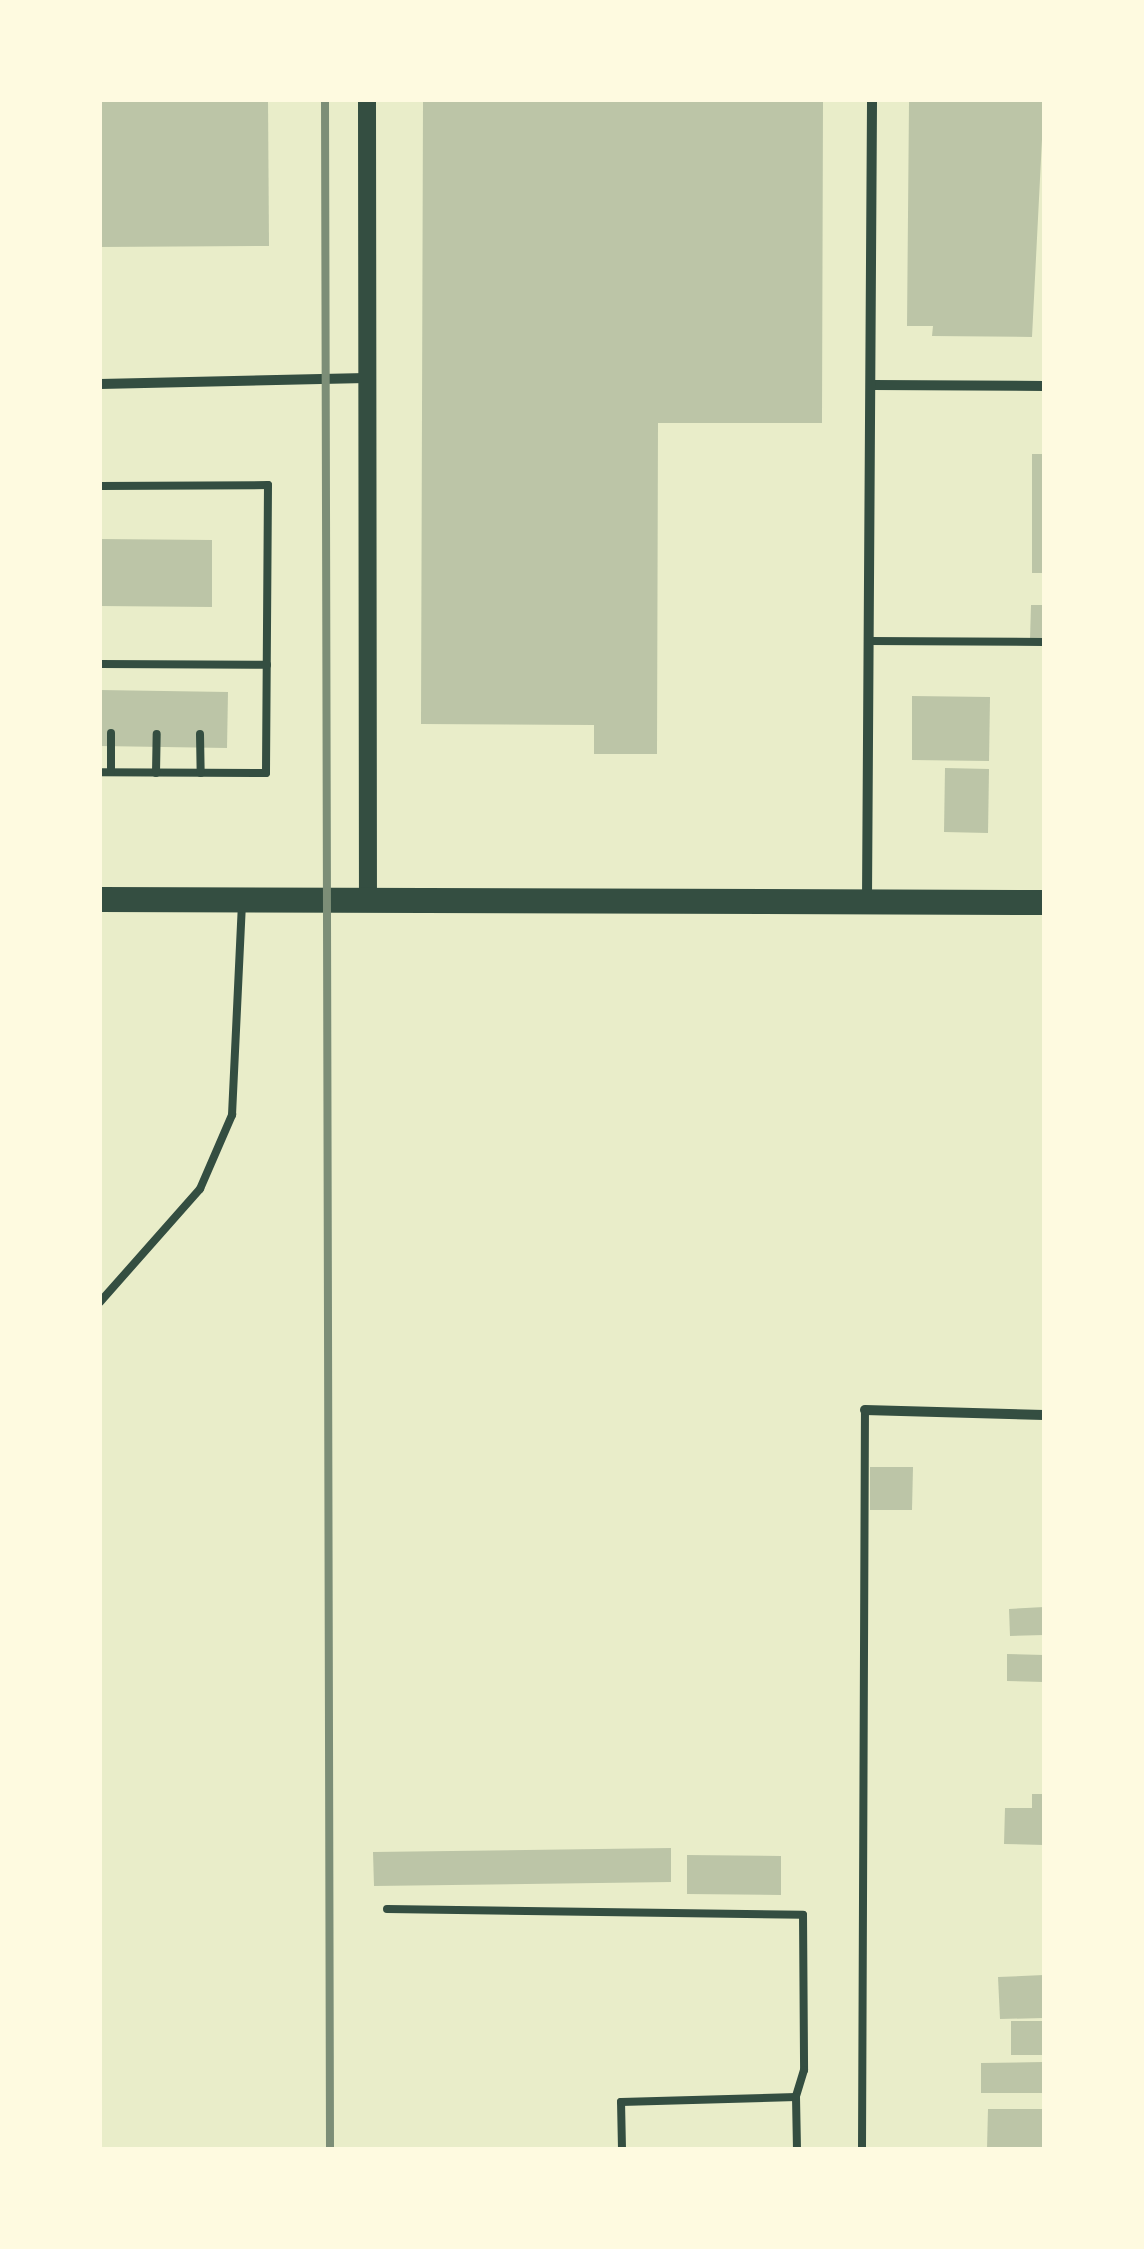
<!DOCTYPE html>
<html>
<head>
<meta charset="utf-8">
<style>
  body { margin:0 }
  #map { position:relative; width:1144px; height:2249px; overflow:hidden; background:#e9edc9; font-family:Barlow,sans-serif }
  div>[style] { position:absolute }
  .building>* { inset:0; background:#bcc5a7 }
  .service>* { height:8px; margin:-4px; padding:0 4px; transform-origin:4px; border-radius:4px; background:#344e41 }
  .minor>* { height:10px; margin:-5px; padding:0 5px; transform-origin:5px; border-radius:5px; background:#344e41 }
  .tertiary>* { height:18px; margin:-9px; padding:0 9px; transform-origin:9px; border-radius:9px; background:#344e41 }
  .primary>* { height:25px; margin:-12.5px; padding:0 12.5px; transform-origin:12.5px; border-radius:12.5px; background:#344e41 }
  .rail>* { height:8px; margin:-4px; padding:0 4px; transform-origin:4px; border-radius:4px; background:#7c8e77 }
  span { translate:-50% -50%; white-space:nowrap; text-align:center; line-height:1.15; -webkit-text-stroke:8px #fefae0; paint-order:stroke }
  .frame { position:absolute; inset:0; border:102px solid #fefae0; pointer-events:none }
</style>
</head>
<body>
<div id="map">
  <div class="building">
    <i style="clip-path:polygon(100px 100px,268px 100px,269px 246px,100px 247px)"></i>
    <i style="clip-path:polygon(423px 100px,823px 100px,822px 423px,658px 423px,657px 754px,594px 754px,594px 725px,421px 724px)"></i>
    <i style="clip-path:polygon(939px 100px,1044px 100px,1032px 337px,932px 336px,933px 326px,907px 326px,909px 102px)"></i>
    <i style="clip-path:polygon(1032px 454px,1044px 454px,1044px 573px,1032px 573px)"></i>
    <i style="clip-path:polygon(100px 539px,212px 540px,212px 607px,100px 606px)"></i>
    <i style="clip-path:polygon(1031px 605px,1044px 605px,1044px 640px,1030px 640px)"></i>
    <i style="clip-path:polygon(100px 690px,228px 692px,227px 748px,100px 746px)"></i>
    <i style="clip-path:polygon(912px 696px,990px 697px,989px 761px,912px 760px)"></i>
    <i style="clip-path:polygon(945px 768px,989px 769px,988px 833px,944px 832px)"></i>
    <i style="clip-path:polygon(870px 1467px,913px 1467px,912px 1510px,870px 1510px)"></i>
    <i style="clip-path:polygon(1044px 1607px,1044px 1635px,1010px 1636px,1009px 1609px)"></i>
    <i style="clip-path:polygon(1007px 1654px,1044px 1655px,1044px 1682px,1007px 1681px)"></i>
    <i style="clip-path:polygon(1032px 1794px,1044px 1794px,1044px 1845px,1004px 1844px,1005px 1808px,1032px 1808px)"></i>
    <i style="clip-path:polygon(671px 1848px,671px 1882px,374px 1886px,373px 1852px)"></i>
    <i style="clip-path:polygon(687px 1855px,781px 1856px,781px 1895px,687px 1894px)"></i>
    <i style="clip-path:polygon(1044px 1975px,1044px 2018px,1000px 2019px,998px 1977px)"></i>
    <i style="clip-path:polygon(1011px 2021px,1044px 2021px,1044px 2055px,1011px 2055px)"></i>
    <i style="clip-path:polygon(1044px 2062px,1044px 2093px,981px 2093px,981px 2063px)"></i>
    <i style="clip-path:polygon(988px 2109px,1044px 2109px,1044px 2149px,987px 2149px)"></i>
  </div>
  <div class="service">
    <i style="left:100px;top:486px;width:168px;rotate:-0.3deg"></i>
    <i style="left:268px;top:485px;width:288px;rotate:90.4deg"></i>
    <i style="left:266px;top:773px;width:166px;rotate:-179.7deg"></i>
    <i style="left:869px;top:641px;width:175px;rotate:0.3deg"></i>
    <i style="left:100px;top:664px;width:167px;rotate:0.3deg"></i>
    <i style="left:111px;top:733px;width:39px;rotate:90deg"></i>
    <i style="left:200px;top:734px;width:39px;rotate:89deg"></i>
    <i style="left:156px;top:773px;width:39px;rotate:-89deg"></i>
    <i style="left:100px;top:1302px;width:151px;rotate:-48.5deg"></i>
    <i style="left:200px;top:1189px;width:81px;rotate:-66.6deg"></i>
    <i style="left:232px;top:1115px;width:211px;rotate:-87.3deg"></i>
    <i style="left:387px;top:1909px;width:416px;rotate:0.8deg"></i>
    <i style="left:803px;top:1915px;width:155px;rotate:89.6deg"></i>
    <i style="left:804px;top:2070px;width:28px;rotate:107deg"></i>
    <i style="left:622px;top:2149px;width:47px;rotate:-91.2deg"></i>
    <i style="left:621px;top:2102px;width:175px;rotate:-1.6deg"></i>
    <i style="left:796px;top:2097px;width:52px;rotate:88.9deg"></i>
    <i style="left:862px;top:2149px;width:739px;rotate:-89.77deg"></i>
  </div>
  <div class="minor">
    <i style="left:100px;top:384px;width:266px;rotate:-1.3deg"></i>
    <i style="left:873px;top:385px;width:171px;rotate:0.3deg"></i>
    <i style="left:867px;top:899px;width:799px;rotate:-89.64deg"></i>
    <i style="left:865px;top:1410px;width:179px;rotate:1.6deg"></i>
  </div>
  <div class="tertiary">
    <i style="left:367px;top:100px;width:799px;rotate:89.93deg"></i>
  </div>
  <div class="primary">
    <i style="left:100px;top:899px;width:944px;rotate:0.18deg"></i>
  </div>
  <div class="rail">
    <i style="left:325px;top:100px;width:2049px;rotate:89.86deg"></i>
  </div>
  <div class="frame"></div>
</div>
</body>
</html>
